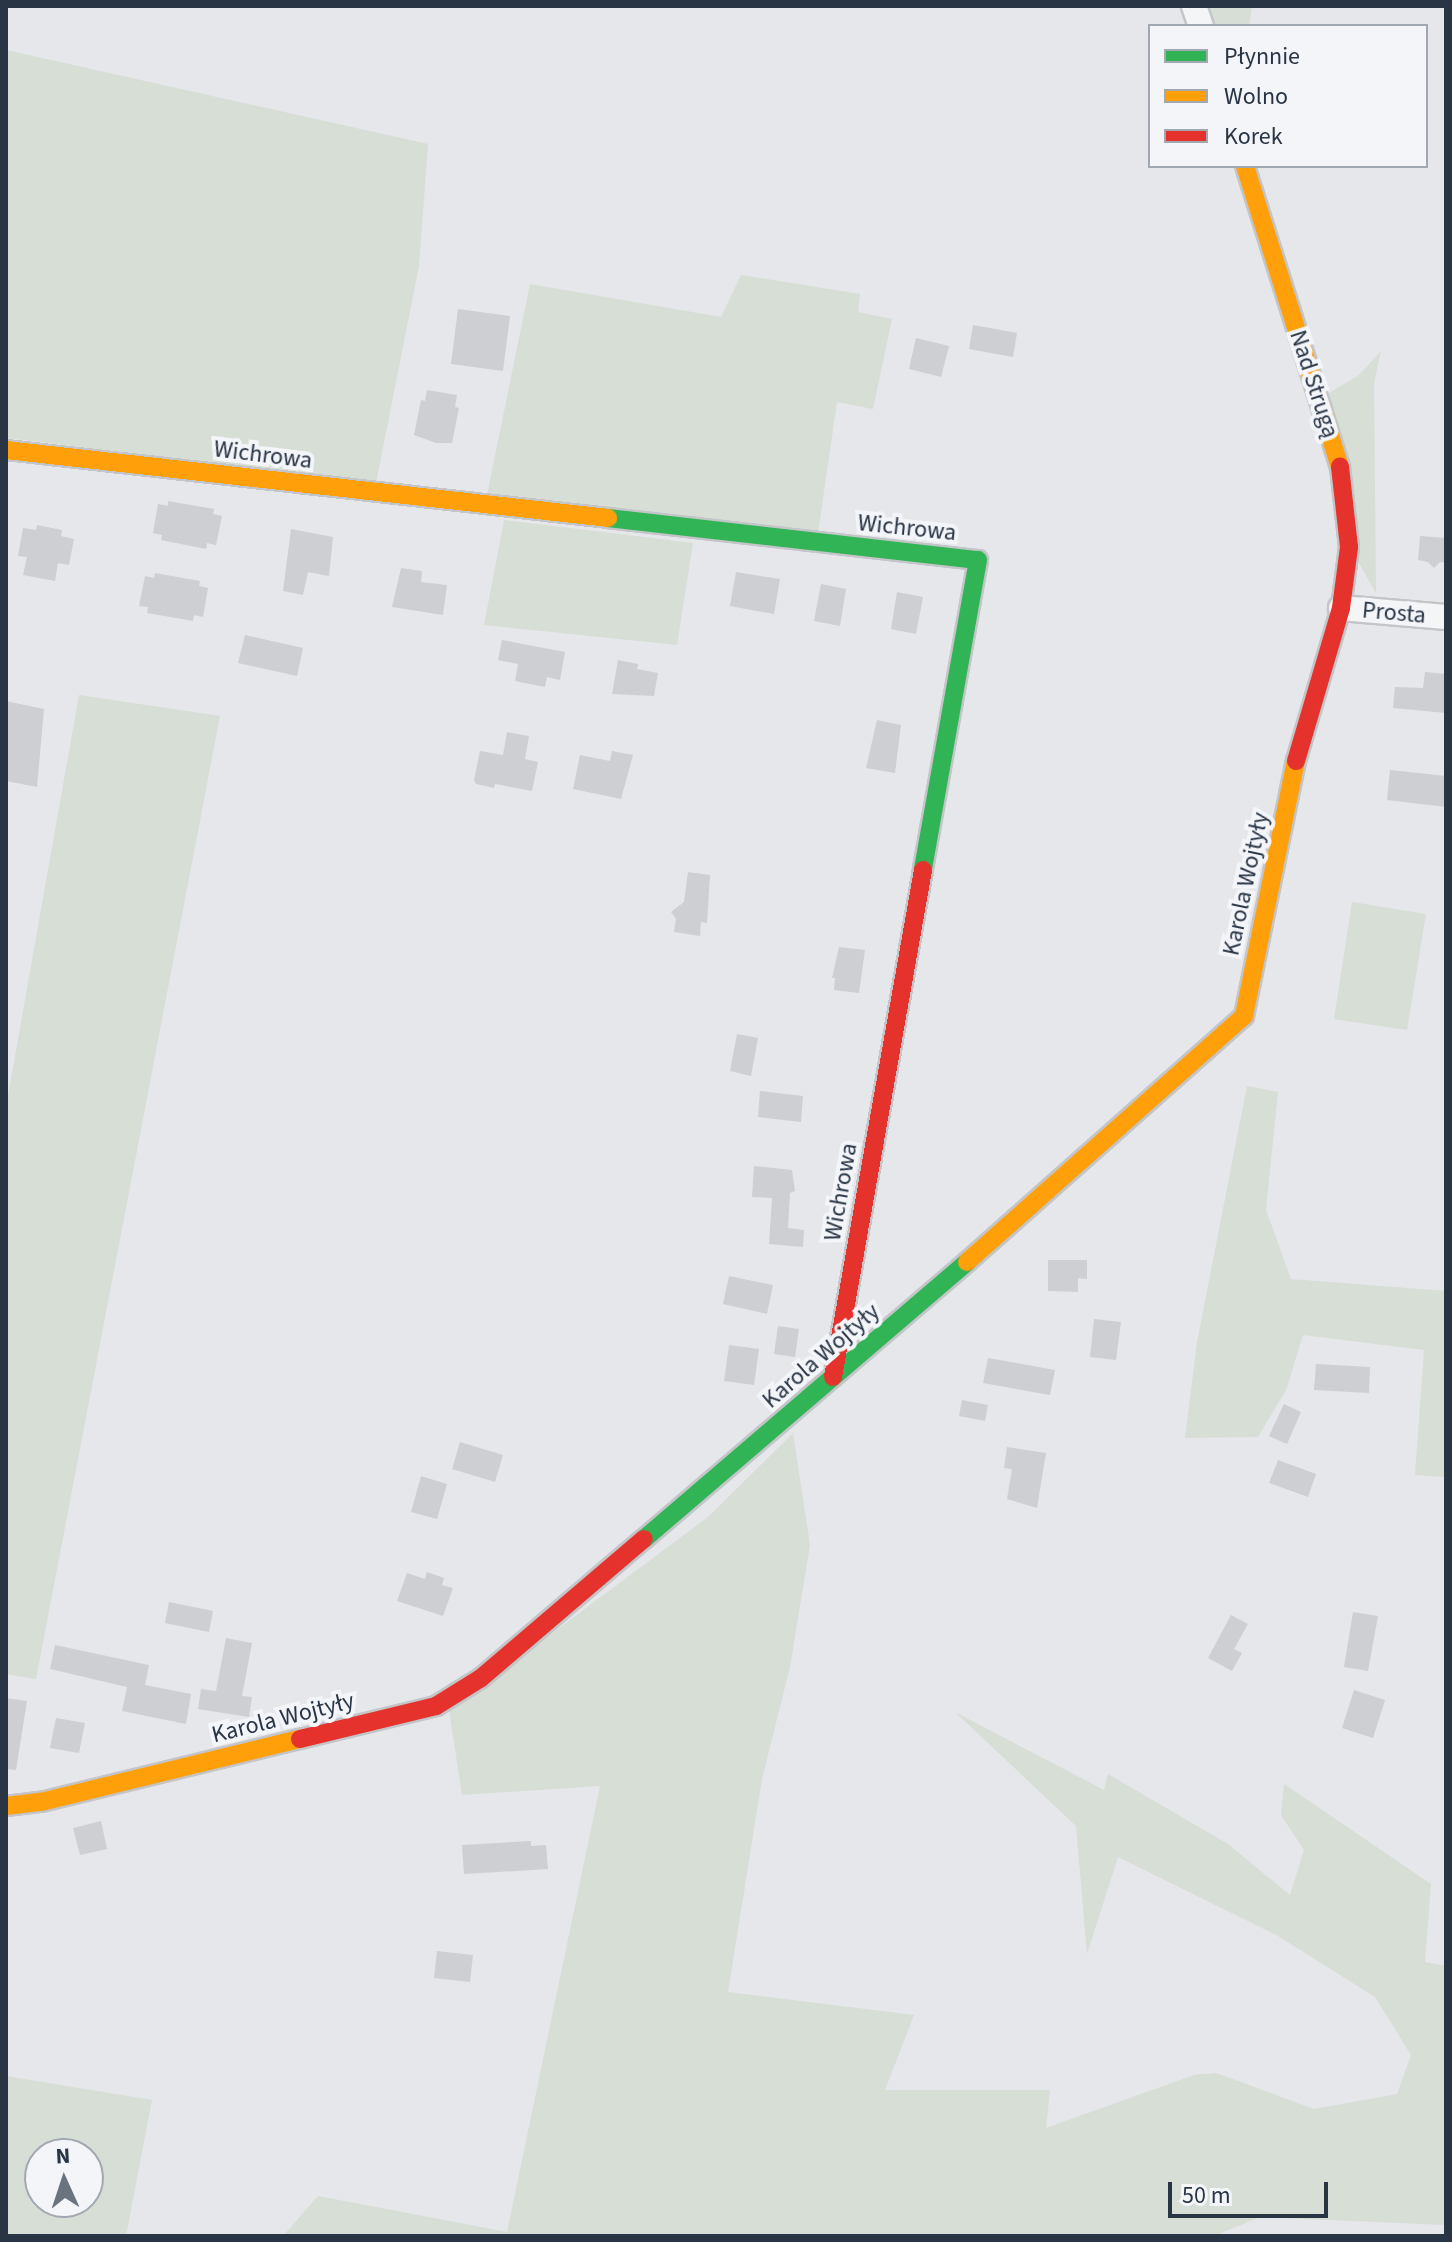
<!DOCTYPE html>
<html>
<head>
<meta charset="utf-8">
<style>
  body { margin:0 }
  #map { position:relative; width:1452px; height:2242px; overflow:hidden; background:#e5e7ea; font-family:"Source Sans 3",sans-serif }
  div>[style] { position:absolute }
  .green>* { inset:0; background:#d6ded5 }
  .building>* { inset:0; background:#cdcfd2 }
  .roads { filter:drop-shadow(2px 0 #c3c5c8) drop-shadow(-2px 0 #c3c5c8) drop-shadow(0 2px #c3c5c8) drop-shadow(0 -2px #c3c5c8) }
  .street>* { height:24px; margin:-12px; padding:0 12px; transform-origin:12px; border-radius:12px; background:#f4f5f6 }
  .fast>* { height:18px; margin:-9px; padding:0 9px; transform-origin:9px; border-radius:9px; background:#30b455 }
  .slow>* { height:18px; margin:-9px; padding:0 9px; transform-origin:9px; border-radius:9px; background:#ff9f0a }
  .jam>* { height:18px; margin:-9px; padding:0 9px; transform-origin:9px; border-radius:9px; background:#e5322d }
  span { translate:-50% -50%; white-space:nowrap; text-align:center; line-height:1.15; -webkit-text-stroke:8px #f3f5f9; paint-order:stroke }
  .street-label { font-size:24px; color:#293545 }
  .frame { position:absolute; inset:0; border:8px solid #293545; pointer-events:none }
  .legend { position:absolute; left:1148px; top:24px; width:280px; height:144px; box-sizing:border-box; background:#f3f5f9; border:2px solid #a2a8b1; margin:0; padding:10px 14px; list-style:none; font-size:24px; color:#293545 }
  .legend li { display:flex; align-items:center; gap:16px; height:40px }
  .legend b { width:40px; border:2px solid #a2a8b1 }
  .north { position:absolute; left:24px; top:2138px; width:80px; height:80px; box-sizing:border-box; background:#f3f5f9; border:2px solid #a2a8b1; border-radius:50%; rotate:357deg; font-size:22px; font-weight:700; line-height:32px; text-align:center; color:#293545 }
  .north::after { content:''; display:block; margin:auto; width:28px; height:36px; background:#6b737f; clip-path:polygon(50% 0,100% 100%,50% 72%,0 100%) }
  .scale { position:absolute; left:1168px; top:2182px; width:160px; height:36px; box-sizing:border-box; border:4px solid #293545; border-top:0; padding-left:10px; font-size:24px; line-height:28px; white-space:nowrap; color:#293545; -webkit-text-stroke:6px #f3f5f9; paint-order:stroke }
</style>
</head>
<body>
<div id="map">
  <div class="green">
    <i style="clip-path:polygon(1207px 6px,1252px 6px,1249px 26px,1214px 26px)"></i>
    <i style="clip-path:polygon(6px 50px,428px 144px,419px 266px,376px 483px,6px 438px)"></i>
    <i style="clip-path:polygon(741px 275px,860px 294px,858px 312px,892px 319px,873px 409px,837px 402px,818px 533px,487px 495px,530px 284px,721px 317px)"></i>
    <i style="clip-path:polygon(1381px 351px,1374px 383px,1376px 593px,1359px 563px,1329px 393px,1359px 375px)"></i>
    <i style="clip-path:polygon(504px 520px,693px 543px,677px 645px,484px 625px)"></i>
    <i style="clip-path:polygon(79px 695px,220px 716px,36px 1679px,6px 1674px,6px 1107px)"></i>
    <i style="clip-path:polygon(1352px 902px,1426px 914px,1407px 1030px,1334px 1019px)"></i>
    <i style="clip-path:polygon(1247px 1086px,1278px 1092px,1266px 1210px,1291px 1279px,1446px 1291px,1446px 1477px,1415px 1475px,1424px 1350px,1303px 1335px,1286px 1390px,1258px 1437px,1185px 1438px,1197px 1342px)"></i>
    <i style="clip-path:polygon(793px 1433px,810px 1545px,790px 1667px,762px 1779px,728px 1992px,914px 2015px,885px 2090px,1050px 2090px,1046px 2128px,1194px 2075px,1216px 2073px,1314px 2109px,1397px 2094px,1411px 2055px,1375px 1997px,1278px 1936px,1118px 1857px,1087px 1954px,1076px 1826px,955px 1712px,1104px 1790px,1108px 1774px,1228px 1844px,1290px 1895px,1304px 1850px,1281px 1815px,1284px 1784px,1431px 1884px,1425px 1962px,1446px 1966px,1446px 2225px,1260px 2217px,1214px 2236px,283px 2236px,318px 2196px,507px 2232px,600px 1786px,462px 1795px,449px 1710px,708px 1517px)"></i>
    <i style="clip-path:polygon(evenodd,6px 2076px,152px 2100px,126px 2236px,6px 2236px,6px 2076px,40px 2154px,88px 2154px,88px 2202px,40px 2202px,40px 2154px)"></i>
  </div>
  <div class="building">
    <i style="clip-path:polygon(458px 309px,510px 316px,503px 371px,451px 364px)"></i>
    <i style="clip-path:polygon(973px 325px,1017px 333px,1013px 357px,969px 349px)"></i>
    <i style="clip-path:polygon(916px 338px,949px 346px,941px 377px,909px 369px)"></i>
    <i style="clip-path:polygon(427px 390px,457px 395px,455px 407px,459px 408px,452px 443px,436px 443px,414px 435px,421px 400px,425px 401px)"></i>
    <i style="clip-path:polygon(168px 501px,214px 509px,213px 514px,222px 516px,216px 545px,207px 543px,206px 549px,161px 540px,162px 535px,153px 533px,158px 504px,168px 506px)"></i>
    <i style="clip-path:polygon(37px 525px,62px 530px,61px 536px,74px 539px,69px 565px,58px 563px,55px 581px,23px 575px,27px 557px,18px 556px,23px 528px,36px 530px)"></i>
    <i style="clip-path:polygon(291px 529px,333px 537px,329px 576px,308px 572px,303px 595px,283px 591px)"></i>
    <i style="clip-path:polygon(1420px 536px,1446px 538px,1446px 563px,1440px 562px,1434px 568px,1428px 562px,1418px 560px)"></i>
    <i style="clip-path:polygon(401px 568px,422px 571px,421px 582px,447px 585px,443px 615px,392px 607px)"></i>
    <i style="clip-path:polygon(736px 572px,780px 579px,774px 614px,730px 606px)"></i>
    <i style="clip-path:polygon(155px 573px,200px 581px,199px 586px,208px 588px,203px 617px,194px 615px,193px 621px,147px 613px,148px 607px,139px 606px,145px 576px,154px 578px)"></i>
    <i style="clip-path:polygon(821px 584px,846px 589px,840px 626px,814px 621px)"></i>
    <i style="clip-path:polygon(897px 592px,923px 597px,916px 634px,891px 629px)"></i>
    <i style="clip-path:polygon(245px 635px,303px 648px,297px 676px,238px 663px)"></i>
    <i style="clip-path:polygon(502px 640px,565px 652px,560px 680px,547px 677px,545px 687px,515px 681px,518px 664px,498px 660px)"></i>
    <i style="clip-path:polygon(618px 660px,638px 664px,637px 669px,658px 673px,654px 696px,612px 694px)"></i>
    <i style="clip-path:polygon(1425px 672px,1446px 674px,1446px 713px,1393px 708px,1395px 687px,1423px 688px)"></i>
    <i style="clip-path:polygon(6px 701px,44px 709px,37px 787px,6px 781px)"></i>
    <i style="clip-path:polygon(877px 720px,901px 725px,895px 773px,866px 768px)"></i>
    <i style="clip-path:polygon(507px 732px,529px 736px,525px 759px,538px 762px,532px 791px,495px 784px,494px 788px,476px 784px,474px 780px,480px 751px,503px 755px)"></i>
    <i style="clip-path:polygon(612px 751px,633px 755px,621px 799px,573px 789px,580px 755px,610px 761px)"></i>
    <i style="clip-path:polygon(1390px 770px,1446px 776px,1446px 807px,1387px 800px)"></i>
    <i style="clip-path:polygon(688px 872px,710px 875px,707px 923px,701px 922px,700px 936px,674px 932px,676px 919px,671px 912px,684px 902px)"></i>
    <i style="clip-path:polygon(839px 947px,865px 950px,859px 993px,834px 990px,835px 978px,832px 978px)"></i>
    <i style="clip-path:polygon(737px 1034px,758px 1038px,751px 1076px,730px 1071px)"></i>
    <i style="clip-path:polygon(760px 1091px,803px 1096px,801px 1122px,758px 1117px)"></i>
    <i style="clip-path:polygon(754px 1166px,792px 1170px,795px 1191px,790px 1193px,788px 1228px,804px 1230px,803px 1247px,769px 1244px,772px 1198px,752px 1197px)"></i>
    <i style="clip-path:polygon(1048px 1260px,1087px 1260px,1087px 1279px,1078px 1278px,1078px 1292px,1048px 1291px)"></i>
    <i style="clip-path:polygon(729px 1276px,773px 1285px,767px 1314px,723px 1304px)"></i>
    <i style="clip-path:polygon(1094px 1319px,1121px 1322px,1116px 1360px,1090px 1357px)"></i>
    <i style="clip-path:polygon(778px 1326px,799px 1329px,795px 1357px,774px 1354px)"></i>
    <i style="clip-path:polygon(729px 1345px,759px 1349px,754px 1385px,724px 1381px)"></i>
    <i style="clip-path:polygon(988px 1358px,1055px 1370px,1050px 1395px,983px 1383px)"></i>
    <i style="clip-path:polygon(1316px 1364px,1370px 1367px,1369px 1393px,1314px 1390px)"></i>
    <i style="clip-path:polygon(962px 1400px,988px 1405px,985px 1421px,959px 1416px)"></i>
    <i style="clip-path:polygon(1284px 1404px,1301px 1412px,1287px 1444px,1269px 1436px)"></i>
    <i style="clip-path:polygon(460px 1442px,503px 1455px,495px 1482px,452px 1469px)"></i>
    <i style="clip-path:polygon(1007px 1447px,1046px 1453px,1037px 1508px,1007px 1499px,1012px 1469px,1004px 1468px)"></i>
    <i style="clip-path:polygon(1278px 1460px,1316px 1474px,1308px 1497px,1269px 1483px)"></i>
    <i style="clip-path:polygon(421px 1476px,447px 1484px,437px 1519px,411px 1512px)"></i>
    <i style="clip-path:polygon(427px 1572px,444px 1578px,442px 1585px,453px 1588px,443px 1616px,397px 1601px,407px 1573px,425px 1579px)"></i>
    <i style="clip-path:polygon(169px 1602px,213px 1611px,209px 1632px,165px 1623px)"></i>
    <i style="clip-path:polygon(1353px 1612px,1378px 1616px,1368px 1671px,1344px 1667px)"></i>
    <i style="clip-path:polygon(1231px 1615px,1248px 1624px,1234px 1649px,1242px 1653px,1232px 1671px,1208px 1658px)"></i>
    <i style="clip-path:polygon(226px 1638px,252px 1643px,242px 1696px,252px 1697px,249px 1717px,198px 1709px,201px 1689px,216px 1691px)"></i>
    <i style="clip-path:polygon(55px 1645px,149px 1665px,145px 1685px,191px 1694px,186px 1724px,122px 1711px,127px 1687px,50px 1669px)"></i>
    <i style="clip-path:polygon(1354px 1690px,1385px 1700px,1373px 1738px,1342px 1728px)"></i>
    <i style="clip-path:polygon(6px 1698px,27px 1701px,16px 1770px,6px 1769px)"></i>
    <i style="clip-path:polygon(56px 1718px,85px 1723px,79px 1753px,50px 1748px)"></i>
    <i style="clip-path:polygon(101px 1821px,107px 1849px,80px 1855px,73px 1828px)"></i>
    <i style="clip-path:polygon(531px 1841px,531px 1846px,546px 1845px,548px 1869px,464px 1874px,462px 1845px)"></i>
    <i style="clip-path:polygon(437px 1951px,473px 1955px,470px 1982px,434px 1978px)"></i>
  </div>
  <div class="roads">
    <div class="street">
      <i style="left:1194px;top:6px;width:21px;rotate:71deg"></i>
      <i style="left:1341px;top:608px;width:105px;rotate:4.9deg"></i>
    </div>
    <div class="fast">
      <i style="left:608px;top:518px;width:372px;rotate:6.5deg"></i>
      <i style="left:978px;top:560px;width:315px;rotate:100.1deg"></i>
      <i style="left:644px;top:1539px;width:426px;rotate:-40.6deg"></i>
    </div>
    <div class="slow">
      <i style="left:1245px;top:166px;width:316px;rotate:72.5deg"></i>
      <i style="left:6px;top:450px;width:606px;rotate:6.44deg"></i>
      <i style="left:967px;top:1262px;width:370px;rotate:-41.6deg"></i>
      <i style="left:1244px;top:1016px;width:260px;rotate:-78.5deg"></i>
      <i style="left:6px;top:1806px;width:35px;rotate:-7deg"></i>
      <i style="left:41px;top:1802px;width:267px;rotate:-13.7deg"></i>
    </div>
    <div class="jam">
      <i style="left:1296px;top:761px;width:159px;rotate:-73.6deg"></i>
      <i style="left:1341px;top:608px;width:62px;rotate:-82.5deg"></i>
      <i style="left:1349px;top:547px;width:81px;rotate:-96.4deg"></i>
      <i style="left:833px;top:1377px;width:515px;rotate:-79.93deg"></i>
      <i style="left:300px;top:1739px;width:140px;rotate:-13.6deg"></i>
      <i style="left:436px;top:1706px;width:53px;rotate:-31.9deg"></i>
      <i style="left:481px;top:1678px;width:214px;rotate:-40.5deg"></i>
    </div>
  </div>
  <div class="street-label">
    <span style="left:1314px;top:384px;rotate:72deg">Nad Strugą</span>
    <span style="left:263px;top:455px;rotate:7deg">Wichrowa</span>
    <span style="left:907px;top:528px;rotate:6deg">Wichrowa</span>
    <span style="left:1394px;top:613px;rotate:5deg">Prosta</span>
    <span style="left:1246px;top:884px;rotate:-78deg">Karola Wojtyły</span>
    <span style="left:841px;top:1192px;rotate:-80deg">Wichrowa</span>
    <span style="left:821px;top:1356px;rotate:-41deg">Karola Wojtyły</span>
    <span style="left:283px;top:1718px;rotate:-14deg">Karola Wojtyły</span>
  </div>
  <div class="frame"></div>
  <ul class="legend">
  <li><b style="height:10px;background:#30b455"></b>Płynnie</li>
  <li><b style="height:10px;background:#ff9f0a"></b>Wolno</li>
  <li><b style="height:10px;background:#e5322d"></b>Korek</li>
  </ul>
  <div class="north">N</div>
  <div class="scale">50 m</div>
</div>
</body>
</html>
